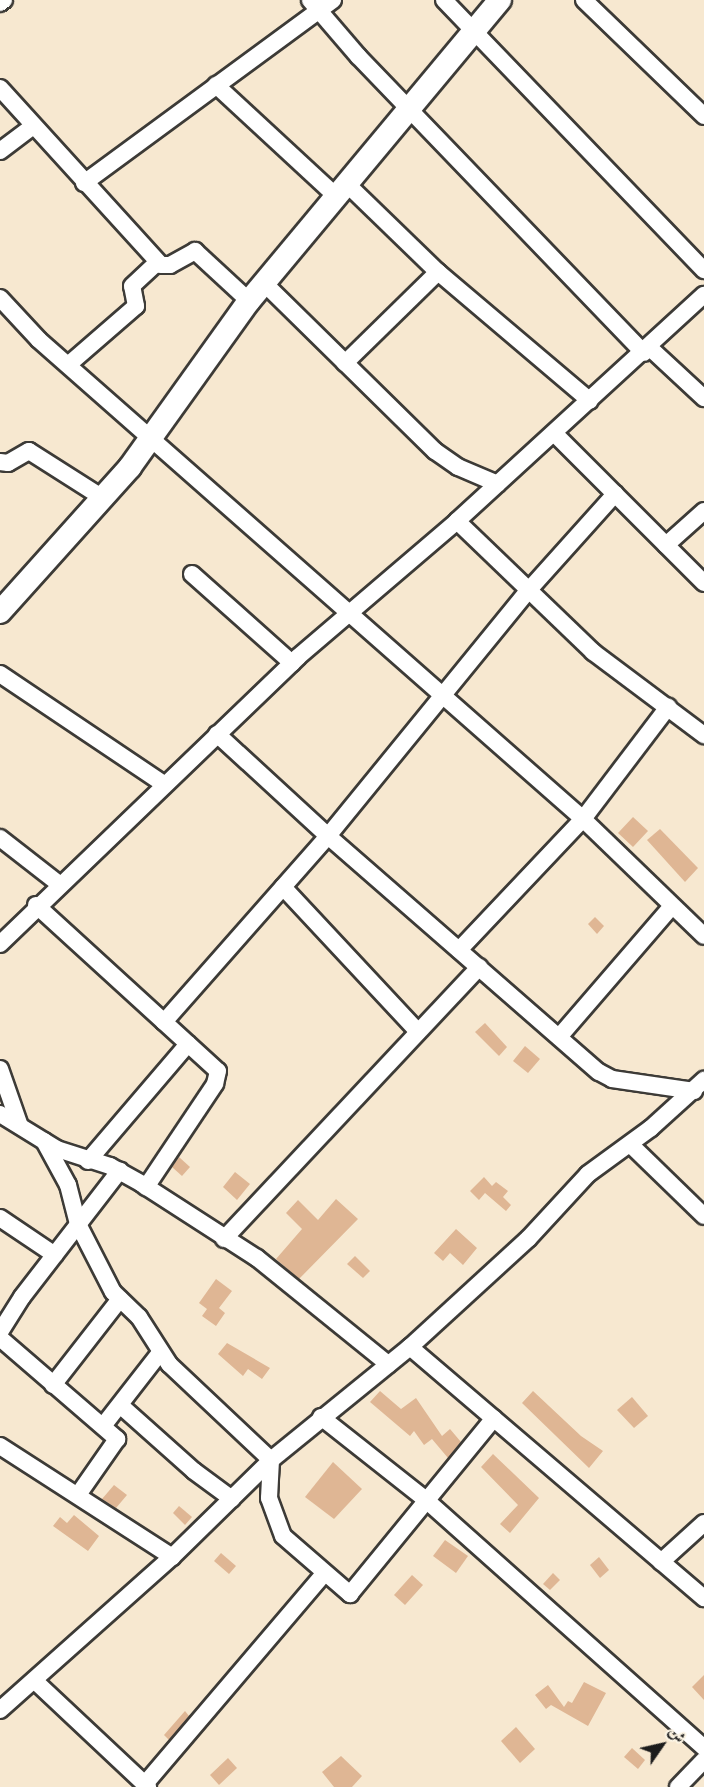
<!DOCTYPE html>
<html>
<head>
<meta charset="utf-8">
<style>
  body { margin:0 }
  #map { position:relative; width:704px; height:1787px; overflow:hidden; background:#f7e8d0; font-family:Alegreya,Amiri,serif }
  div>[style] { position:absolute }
  .building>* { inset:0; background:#dfb694 }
  .roads { filter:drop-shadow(2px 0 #3d3b37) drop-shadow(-2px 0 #3d3b37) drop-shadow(0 2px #3d3b37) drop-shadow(0 -2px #3d3b37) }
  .street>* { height:16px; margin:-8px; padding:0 8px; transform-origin:8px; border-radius:8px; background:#fff }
  .secondary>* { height:22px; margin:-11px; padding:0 11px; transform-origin:11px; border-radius:11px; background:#fff }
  span { translate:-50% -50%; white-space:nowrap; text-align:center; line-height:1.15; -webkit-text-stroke:5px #fcf5e5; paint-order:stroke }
  .north { position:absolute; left:632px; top:1715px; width:60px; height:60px; -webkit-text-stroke:4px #fcf5e5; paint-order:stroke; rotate:56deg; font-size:16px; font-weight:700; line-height:24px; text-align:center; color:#1c1c1c }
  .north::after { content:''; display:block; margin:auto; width:21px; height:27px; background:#1c1c1c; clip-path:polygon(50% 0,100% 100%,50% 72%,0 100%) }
</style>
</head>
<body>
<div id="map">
  <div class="building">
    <i style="clip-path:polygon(633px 817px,648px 831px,633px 847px,618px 833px)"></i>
    <i style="clip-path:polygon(660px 829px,698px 868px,685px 882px,647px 840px)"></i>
    <i style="clip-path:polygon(595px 917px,604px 926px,597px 934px,588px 924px)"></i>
    <i style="clip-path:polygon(485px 1023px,507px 1047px,499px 1056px,475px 1032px)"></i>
    <i style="clip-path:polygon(525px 1046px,540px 1059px,528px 1073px,513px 1061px)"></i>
    <i style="clip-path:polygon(179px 1157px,190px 1167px,182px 1176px,172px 1167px)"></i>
    <i style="clip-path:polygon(235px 1172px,250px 1184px,237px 1200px,223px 1187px)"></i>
    <i style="clip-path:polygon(484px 1177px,492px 1186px,496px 1182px,508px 1191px,503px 1197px,511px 1205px,506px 1211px,485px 1193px,479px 1200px,470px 1191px)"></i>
    <i style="clip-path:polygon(336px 1199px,358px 1219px,299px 1279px,276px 1259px,302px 1229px,286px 1213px,298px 1200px,318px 1220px)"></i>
    <i style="clip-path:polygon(456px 1229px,477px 1248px,463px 1265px,450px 1253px,443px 1261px,434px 1253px)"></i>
    <i style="clip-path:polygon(355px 1256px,370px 1271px,363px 1278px,347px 1264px)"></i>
    <i style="clip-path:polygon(216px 1279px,232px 1291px,219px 1308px,225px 1313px,216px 1326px,202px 1316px,207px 1309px,199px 1303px)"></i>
    <i style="clip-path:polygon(227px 1343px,270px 1368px,262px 1379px,248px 1369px,243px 1376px,218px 1354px)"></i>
    <i style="clip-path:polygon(380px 1391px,401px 1409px,416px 1398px,442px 1436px,450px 1429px,461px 1442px,448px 1458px,432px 1439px,424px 1445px,414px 1431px,410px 1436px,370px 1402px)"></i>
    <i style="clip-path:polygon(533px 1391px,581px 1436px,603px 1451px,589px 1468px,522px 1403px)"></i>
    <i style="clip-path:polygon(632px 1397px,648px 1416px,634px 1428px,617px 1410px)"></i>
    <i style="clip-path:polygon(493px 1454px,539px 1498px,510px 1533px,500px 1524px,518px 1505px,481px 1467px)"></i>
    <i style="clip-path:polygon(333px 1462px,362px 1489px,334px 1519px,305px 1497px)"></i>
    <i style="clip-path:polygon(114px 1485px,127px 1495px,116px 1508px,102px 1499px)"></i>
    <i style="clip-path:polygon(179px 1506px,192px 1517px,185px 1525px,173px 1513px)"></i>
    <i style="clip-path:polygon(74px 1515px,99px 1536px,88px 1551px,53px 1526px,60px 1517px,67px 1523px)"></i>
    <i style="clip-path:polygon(445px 1540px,468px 1556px,456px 1573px,433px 1556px)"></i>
    <i style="clip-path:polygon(221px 1553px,236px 1566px,229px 1574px,214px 1561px)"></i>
    <i style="clip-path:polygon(599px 1557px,609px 1570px,600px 1578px,590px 1565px)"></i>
    <i style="clip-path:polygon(553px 1573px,560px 1580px,550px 1590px,543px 1584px)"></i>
    <i style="clip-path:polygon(412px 1575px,423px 1585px,405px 1605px,394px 1595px)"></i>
    <i style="clip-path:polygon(704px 1675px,704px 1700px,692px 1687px)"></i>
    <i style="clip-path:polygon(584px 1682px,606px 1693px,588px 1726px,551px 1705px,546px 1709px,535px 1695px,548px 1685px,564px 1707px,568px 1701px,572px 1703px)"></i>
    <i style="clip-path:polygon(185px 1711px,189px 1716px,169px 1740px,164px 1735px)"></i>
    <i style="clip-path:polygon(516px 1727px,535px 1749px,520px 1763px,501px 1741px)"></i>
    <i style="clip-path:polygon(632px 1748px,645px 1760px,638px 1769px,624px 1757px)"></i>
    <i style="clip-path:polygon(341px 1756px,362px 1776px,352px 1787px,334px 1787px,322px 1772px)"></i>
    <i style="clip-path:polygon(228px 1758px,237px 1768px,219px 1785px,210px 1775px)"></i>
  </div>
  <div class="roads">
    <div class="street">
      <i style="left:310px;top:0;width:74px;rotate:49.4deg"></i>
      <i style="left:358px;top:56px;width:412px;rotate:46.1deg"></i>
      <i style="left:444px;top:0;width:375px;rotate:46.1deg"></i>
      <i style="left:584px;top:0;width:167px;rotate:44deg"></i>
      <i style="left:0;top:3px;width:5px;rotate:-37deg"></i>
      <i style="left:216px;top:85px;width:163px;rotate:42.8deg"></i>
      <i style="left:0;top:88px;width:239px;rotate:47.7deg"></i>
      <i style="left:161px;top:265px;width:9px"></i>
      <i style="left:170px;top:265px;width:29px;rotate:-29deg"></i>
      <i style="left:195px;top:251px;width:74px;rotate:42.8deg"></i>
      <i style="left:0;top:151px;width:41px;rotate:-37.1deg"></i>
      <i style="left:84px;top:183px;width:309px;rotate:-36.3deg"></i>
      <i style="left:346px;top:183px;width:128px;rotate:44.1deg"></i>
      <i style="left:438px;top:272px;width:199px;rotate:40.3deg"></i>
      <i style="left:264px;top:283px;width:240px;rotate:44.5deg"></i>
      <i style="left:435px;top:451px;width:28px;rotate:35deg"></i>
      <i style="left:458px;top:467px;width:43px;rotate:23deg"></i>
      <i style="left:0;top:298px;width:57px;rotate:47.1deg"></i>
      <i style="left:39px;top:340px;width:725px;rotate:41.36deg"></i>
      <i style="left:583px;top:819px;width:168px;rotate:44deg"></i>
      <i style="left:650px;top:348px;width:74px;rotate:42.8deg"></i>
      <i style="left:345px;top:363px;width:130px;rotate:-44.4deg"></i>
      <i style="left:68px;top:365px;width:90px;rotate:-40.9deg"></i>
      <i style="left:136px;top:306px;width:20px;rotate:-101deg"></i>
      <i style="left:132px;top:286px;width:35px;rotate:-43deg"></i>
      <i style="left:554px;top:433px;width:212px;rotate:45deg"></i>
      <i style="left:0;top:462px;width:8px;rotate:7deg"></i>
      <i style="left:8px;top:463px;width:24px;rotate:-30deg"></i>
      <i style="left:29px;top:451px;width:88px;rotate:32.4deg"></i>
      <i style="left:457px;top:521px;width:189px;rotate:43.9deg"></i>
      <i style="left:593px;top:652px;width:139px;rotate:36.8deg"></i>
      <i style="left:666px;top:545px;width:51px;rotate:-41.8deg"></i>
      <i style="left:192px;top:574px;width:134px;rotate:41.7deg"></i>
      <i style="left:0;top:674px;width:197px;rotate:33.9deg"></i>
      <i style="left:217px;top:734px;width:151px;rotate:42.6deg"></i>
      <i style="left:328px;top:836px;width:359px;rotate:41.1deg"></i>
      <i style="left:599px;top:1072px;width:15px;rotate:28deg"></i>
      <i style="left:612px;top:1079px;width:83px;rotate:8.3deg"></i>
      <i style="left:0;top:838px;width:75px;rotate:37.9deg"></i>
      <i style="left:283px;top:887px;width:198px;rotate:47deg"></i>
      <i style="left:36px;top:905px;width:246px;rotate:42.4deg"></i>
      <i style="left:218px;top:1071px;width:13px;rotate:103deg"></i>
      <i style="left:215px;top:1084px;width:124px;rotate:123.8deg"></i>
      <i style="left:0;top:944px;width:414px;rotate:-43.9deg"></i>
      <i style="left:298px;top:657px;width:209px;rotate:-40.5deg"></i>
      <i style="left:457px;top:521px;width:335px;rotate:-42.5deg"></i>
      <i style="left:459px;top:950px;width:180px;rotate:-46.6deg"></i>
      <i style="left:583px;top:819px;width:141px;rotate:-52.8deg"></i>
      <i style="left:164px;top:1022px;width:248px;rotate:-48.6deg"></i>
      <i style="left:328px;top:836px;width:315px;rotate:-50.8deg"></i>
      <i style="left:527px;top:592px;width:132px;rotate:-48.1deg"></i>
      <i style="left:559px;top:1037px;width:173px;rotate:-49.2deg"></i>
      <i style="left:0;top:1069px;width:60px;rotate:70.7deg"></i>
      <i style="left:0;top:1114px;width:67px;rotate:31.6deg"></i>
      <i style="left:57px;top:1149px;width:56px;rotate:17.8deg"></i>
      <i style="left:110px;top:1166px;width:37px;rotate:29deg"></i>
      <i style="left:142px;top:1184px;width:137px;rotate:32.8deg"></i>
      <i style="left:257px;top:1258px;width:169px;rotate:39deg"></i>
      <i style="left:44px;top:1141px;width:50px;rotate:61.4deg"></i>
      <i style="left:68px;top:1185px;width:40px;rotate:75.6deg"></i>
      <i style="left:78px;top:1224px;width:76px;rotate:62.8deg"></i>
      <i style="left:113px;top:1292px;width:36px;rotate:44deg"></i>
      <i style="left:139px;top:1317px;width:56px;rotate:57.4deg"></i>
      <i style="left:169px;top:1364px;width:140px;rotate:43.3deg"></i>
      <i style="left:271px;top:1460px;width:38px;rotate:93deg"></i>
      <i style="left:269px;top:1498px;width:40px;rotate:69.8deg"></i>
      <i style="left:283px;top:1536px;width:89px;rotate:40.9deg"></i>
      <i style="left:350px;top:1594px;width:227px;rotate:-50.7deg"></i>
      <i style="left:630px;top:1144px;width:103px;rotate:44.2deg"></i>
      <i style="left:88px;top:1161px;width:154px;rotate:-49.5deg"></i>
      <i style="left:0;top:1218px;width:66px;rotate:33.9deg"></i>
      <i style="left:224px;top:1239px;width:373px;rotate:-46.8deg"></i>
      <i style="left:0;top:1332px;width:41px;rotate:-57.8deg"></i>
      <i style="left:22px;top:1297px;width:160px;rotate:-52.3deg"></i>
      <i style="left:0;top:1338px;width:155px;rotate:40.8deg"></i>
      <i style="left:117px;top:1439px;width:68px;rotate:124.9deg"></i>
      <i style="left:410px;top:1347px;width:387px;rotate:40.5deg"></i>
      <i style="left:53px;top:1385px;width:109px;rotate:-52.1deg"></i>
      <i style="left:120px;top:1405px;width:99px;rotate:41.7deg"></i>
      <i style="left:194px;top:1471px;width:47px;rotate:36.4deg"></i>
      <i style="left:321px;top:1417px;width:134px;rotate:38.3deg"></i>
      <i style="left:426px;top:1500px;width:373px;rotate:41.7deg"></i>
      <i style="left:103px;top:1426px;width:91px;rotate:-52.1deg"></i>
      <i style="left:0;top:1446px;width:205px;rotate:32.8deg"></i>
      <i style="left:661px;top:1562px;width:58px;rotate:-42.2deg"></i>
      <i style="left:36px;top:1682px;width:154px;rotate:43.2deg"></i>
      <i style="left:0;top:1710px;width:230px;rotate:-41.7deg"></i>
      <i style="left:172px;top:1557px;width:139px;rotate:-44.4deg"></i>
      <i style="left:271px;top:1460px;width:179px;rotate:-39.1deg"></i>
      <i style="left:410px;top:1347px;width:160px;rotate:-42.5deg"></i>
      <i style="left:528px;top:1239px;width:88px;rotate:-47.3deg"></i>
      <i style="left:588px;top:1174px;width:78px;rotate:-36.1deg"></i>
      <i style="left:651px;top:1128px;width:72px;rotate:-42.2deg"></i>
      <i style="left:145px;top:1784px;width:276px;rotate:-49.6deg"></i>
      <i style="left:678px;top:1787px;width:37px;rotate:-46deg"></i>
    </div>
    <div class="secondary">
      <i style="left:0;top:612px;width:195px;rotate:-48.1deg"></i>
      <i style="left:130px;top:467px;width:204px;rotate:-54.4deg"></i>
      <i style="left:249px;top:301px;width:392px;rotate:-50.2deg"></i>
    </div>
  </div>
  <div class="north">ش</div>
</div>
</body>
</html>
